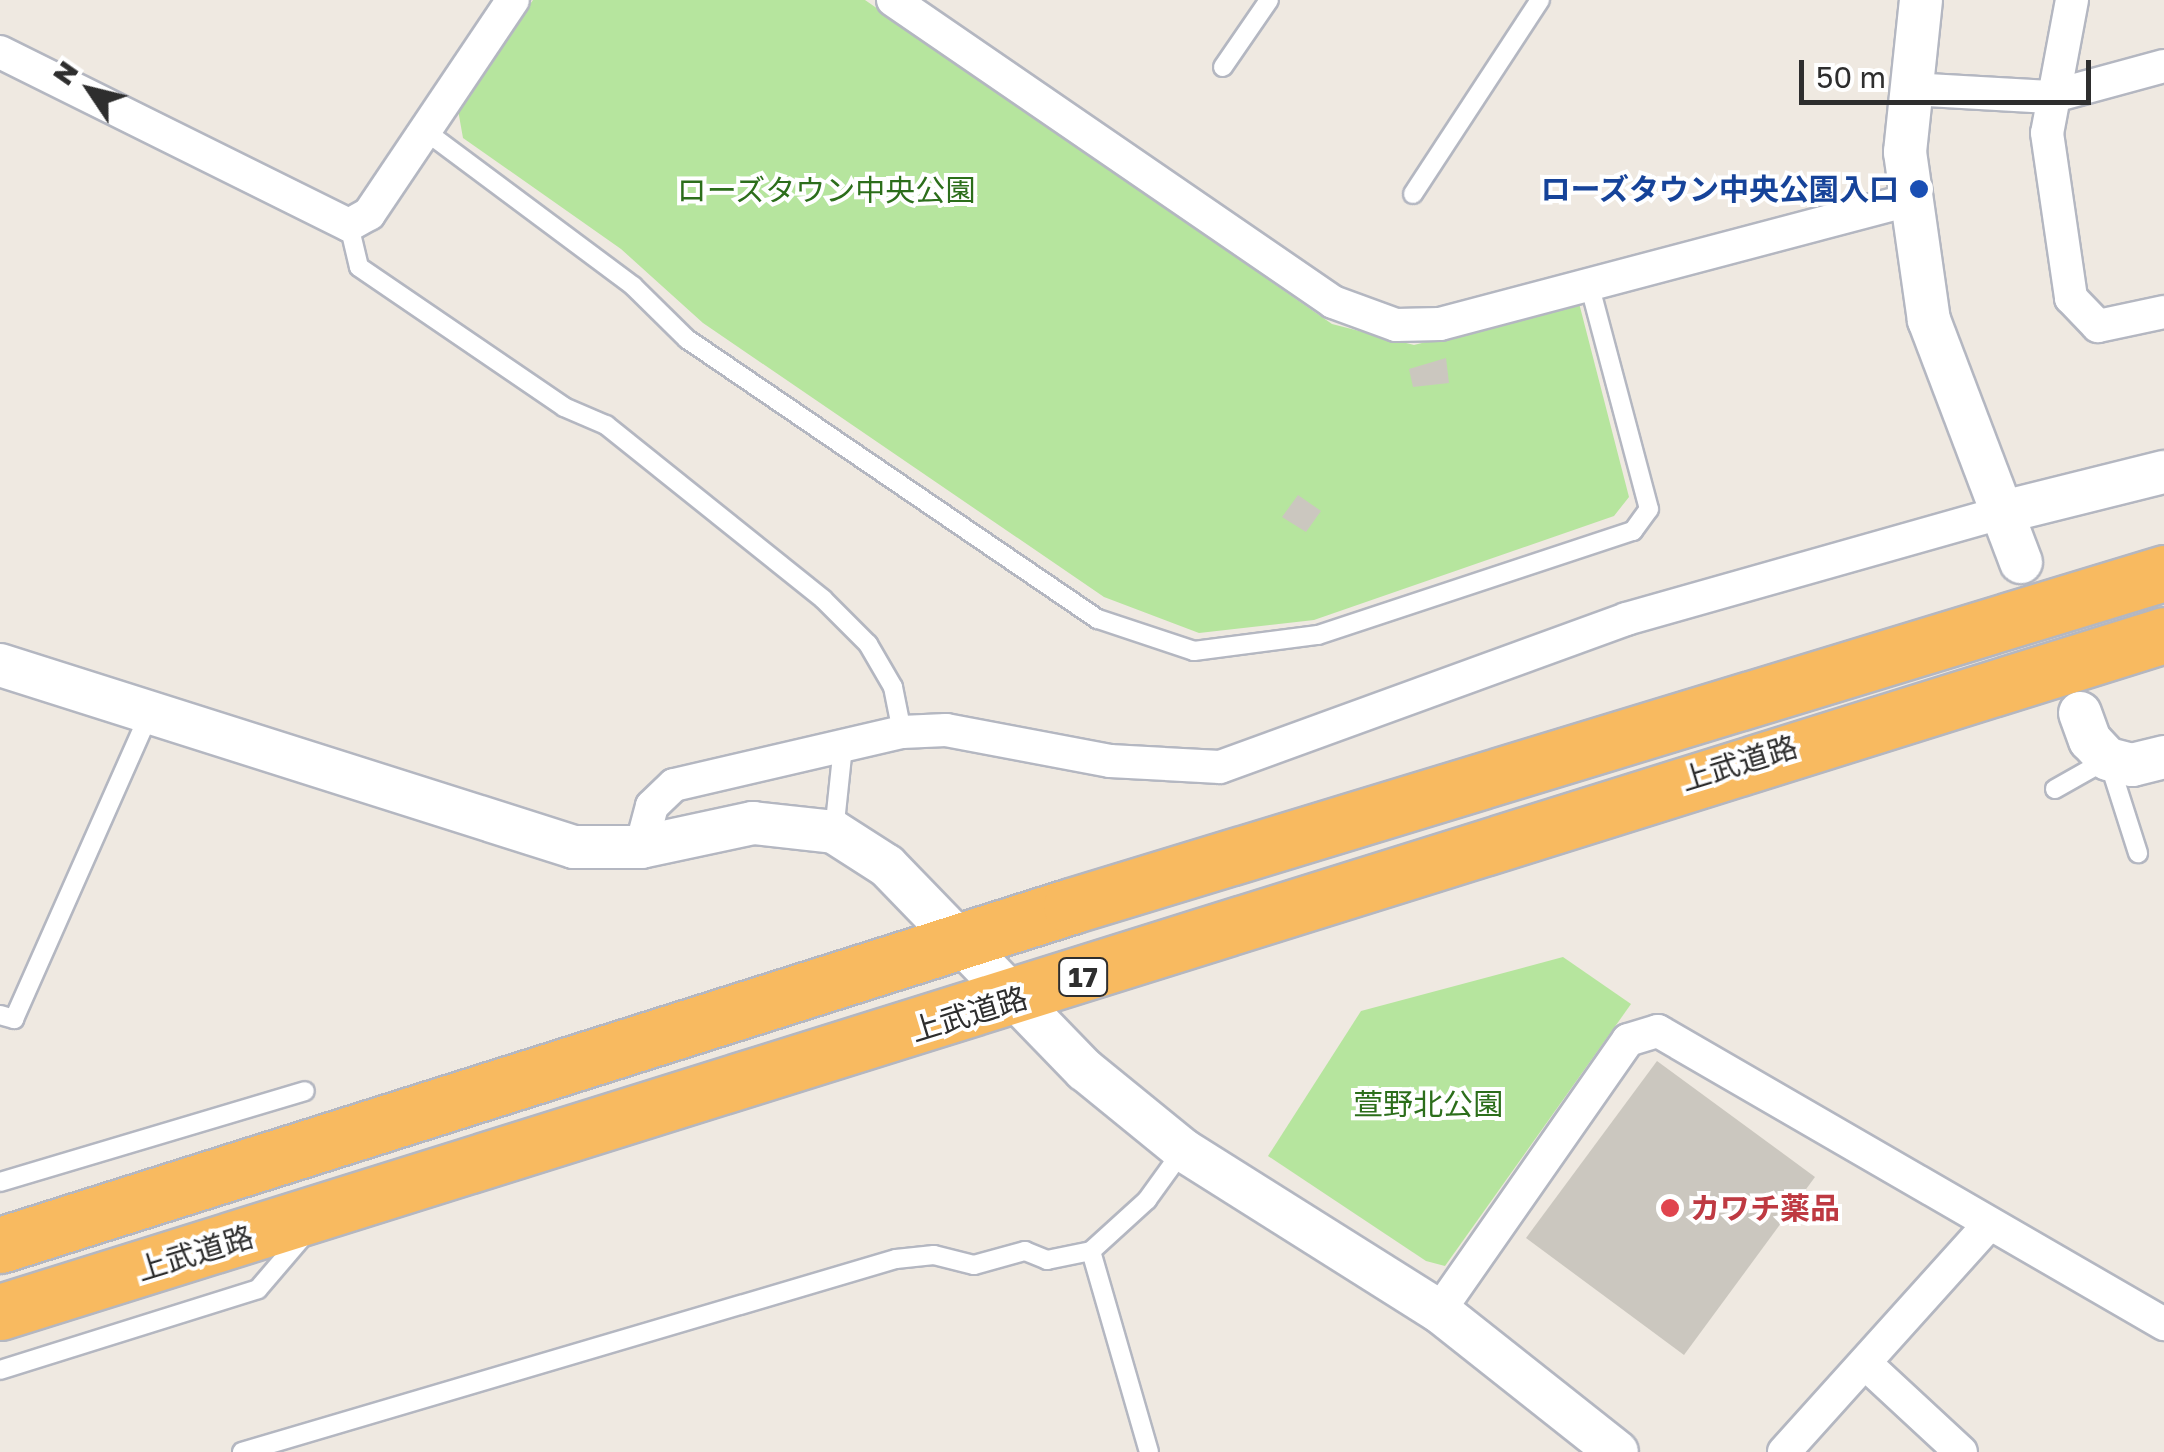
<!DOCTYPE html>
<html>
<head>
<meta charset="utf-8">
<style>
  body { margin:0 }
  #map { position:relative; width:2164px; height:1452px; overflow:hidden; background:#efe9e1; font-family:"Golos Text","Noto Sans JP",sans-serif }
  div>[style] { position:absolute }
  .green>* { inset:0; background:#b6e59e }
  .building>* { inset:0; background:#cbc7bf }
  .roads { filter:drop-shadow(2px 0 #b4b7c1) drop-shadow(-2px 0 #b4b7c1) drop-shadow(0 2px #b4b7c1) drop-shadow(0 -2px #b4b7c1) }
  .service>* { height:18px; margin:-9px; padding:0 9px; transform-origin:9px; border-radius:9px; background:#fff }
  .minor>* { height:32px; margin:-16px; padding:0 16px; transform-origin:16px; border-radius:16px; background:#fff }
  .tertiary>* { height:42px; margin:-21px; padding:0 21px; transform-origin:21px; border-radius:21px; background:#fff }
  .trunk>* { height:55px; margin:-27.5px; padding:0 27.5px; transform-origin:27.5px; border-radius:27.5px; background:#f8ba60 }
  .dots>* { width:28px; height:28px; translate:-50% -50%; box-sizing:border-box; border:5px solid #fff; border-radius:50% }
  span { translate:-50% -50%; white-space:nowrap; text-align:center; line-height:1.15; -webkit-text-stroke:8px #fff; paint-order:stroke }
  .shield-label span { padding:2px 8px; background:#fff; border:2px solid; border-radius:8px; -webkit-text-stroke-width:0 }
  .shield-label { font-size:28px; color:#2e2e2e; font-weight:700 }
  .transit-label { font-size:30px; color:#164399; font-weight:700 }
  .right { translate:-100% -50%; text-align:right }
  .park-label { font-size:30px; color:#2c6e1b }
  .street-label { font-size:30px; color:#2e2e2e }
  .health-label { font-size:30px; color:#be3a42; font-weight:700 }
  .left { translate:0 -50%; text-align:left }
  .north { position:absolute; left:40px; top:40px; width:100px; height:100px; -webkit-text-stroke:8px #fff; paint-order:stroke; rotate:305deg; font-size:28px; font-weight:700; line-height:40px; text-align:center; color:#2e2e2e }
  .north::after { content:''; display:block; margin:auto; width:35px; height:45px; background:#2e2e2e; clip-path:polygon(50% 0,100% 100%,50% 72%,0 100%) }
  .scale { position:absolute; left:1799px; top:60px; width:292px; height:45px; box-sizing:border-box; border:5px solid #2e2e2e; border-top:0; padding-left:12px; font-size:30px; line-height:35px; white-space:nowrap; color:#2e2e2e; -webkit-text-stroke:8px #fff; paint-order:stroke }
</style>
</head>
<body>
<div id="map">
  <div class="green">
    <i style="clip-path:polygon(533px 0,865px 0,1332px 324px,1414px 345px,1579px 303px,1629px 497px,1614px 516px,1314px 620px,1199px 633px,1104px 597px,703px 323px,621px 249px,463px 138px,458px 110px)"></i>
    <i style="clip-path:polygon(1563px 957px,1631px 1004px,1445px 1266px,1426px 1261px,1268px 1156px,1361px 1011px)"></i>
  </div>
  <div class="building">
    <i style="clip-path:polygon(1446px 358px,1449px 383px,1413px 387px,1409px 369px)"></i>
    <i style="clip-path:polygon(1298px 495px,1321px 511px,1306px 532px,1282px 517px)"></i>
    <i style="clip-path:polygon(1657px 1061px,1815px 1177px,1684px 1355px,1526px 1238px)"></i>
  </div>
  <div class="roads">
    <div class="service">
      <i style="left:1223px;top:67px;width:81px;rotate:-55.5deg"></i>
      <i style="left:424px;top:130px;width:261px;rotate:36.7deg"></i>
      <i style="left:633px;top:286px;width:76px;rotate:44.5deg"></i>
      <i style="left:687px;top:339px;width:497px;rotate:34.3deg"></i>
      <i style="left:1098px;top:619px;width:101px;rotate:18.4deg"></i>
      <i style="left:1194px;top:651px;width:125px;rotate:-7.4deg"></i>
      <i style="left:1318px;top:635px;width:332px;rotate:-18.3deg"></i>
      <i style="left:1633px;top:531px;width:27px;rotate:-54deg"></i>
      <i style="left:1649px;top:509px;width:233px;rotate:-104.9deg"></i>
      <i style="left:1413px;top:194px;width:232px;rotate:-56.8deg"></i>
      <i style="left:349px;top:225px;width:43px;rotate:76.6deg"></i>
      <i style="left:359px;top:267px;width:248px;rotate:34.3deg"></i>
      <i style="left:564px;top:407px;width:46px;rotate:23.2deg"></i>
      <i style="left:606px;top:425px;width:278px;rotate:38.7deg"></i>
      <i style="left:823px;top:599px;width:64px;rotate:45deg"></i>
      <i style="left:868px;top:644px;width:50px;rotate:59.8deg"></i>
      <i style="left:893px;top:687px;width:46px;rotate:78.7deg"></i>
      <i style="left:2055px;top:789px;width:61px;rotate:-29.5deg"></i>
      <i style="left:2108px;top:759px;width:99px;rotate:72.3deg"></i>
      <i style="left:834px;top:832px;width:86px;rotate:-84deg"></i>
      <i style="left:0;top:1015px;width:15px;rotate:16deg"></i>
      <i style="left:14px;top:1019px;width:336px;rotate:-66.1deg"></i>
      <i style="left:0;top:1182px;width:318px;rotate:-16.6deg"></i>
      <i style="left:0;top:1370px;width:270px;rotate:-17.4deg"></i>
      <i style="left:258px;top:1289px;width:74px;rotate:-49.4deg"></i>
      <i style="left:242px;top:1452px;width:682px;rotate:-16.44deg"></i>
      <i style="left:896px;top:1259px;width:38px;rotate:-6deg"></i>
      <i style="left:934px;top:1255px;width:41px;rotate:14deg"></i>
      <i style="left:974px;top:1265px;width:53px;rotate:-15.4deg"></i>
      <i style="left:1025px;top:1251px;width:24px;rotate:22deg"></i>
      <i style="left:1047px;top:1260px;width:45px;rotate:-11.6deg"></i>
      <i style="left:1149px;top:1452px;width:209px;rotate:-106.1deg"></i>
      <i style="left:1091px;top:1251px;width:76px;rotate:-42.3deg"></i>
      <i style="left:1147px;top:1200px;width:62px;rotate:-54.2deg"></i>
    </div>
    <div class="minor">
      <i style="left:893px;top:0;width:534px;rotate:34.46deg"></i>
      <i style="left:1333px;top:302px;width:67px;rotate:20.1deg"></i>
      <i style="left:1396px;top:325px;width:44px;rotate:-1.3deg"></i>
      <i style="left:1440px;top:324px;width:484px;rotate:-14.8deg"></i>
      <i style="left:2072px;top:0;width:135px;rotate:100.6deg"></i>
      <i style="left:2047px;top:133px;width:167px;rotate:81.7deg"></i>
      <i style="left:2071px;top:298px;width:39px;rotate:46deg"></i>
      <i style="left:2098px;top:326px;width:67px;rotate:-12deg"></i>
      <i style="left:0;top:52px;width:390px;rotate:26.4deg"></i>
      <i style="left:349px;top:225px;width:23px;rotate:-29deg"></i>
      <i style="left:369px;top:214px;width:258px;rotate:-56.1deg"></i>
      <i style="left:1910px;top:89px;width:140px;rotate:3.3deg"></i>
      <i style="left:2050px;top:97px;width:118px;rotate:-15.2deg"></i>
      <i style="left:641px;top:847px;width:42px;rotate:-75deg"></i>
      <i style="left:652px;top:806px;width:30px;rotate:-44deg"></i>
      <i style="left:674px;top:785px;width:234px;rotate:-13.1deg"></i>
      <i style="left:902px;top:732px;width:44px;rotate:-2.6deg"></i>
      <i style="left:946px;top:730px;width:167px;rotate:10.7deg"></i>
      <i style="left:1110px;top:761px;width:110px;rotate:3.1deg"></i>
      <i style="left:1220px;top:767px;width:432px;rotate:-20deg"></i>
      <i style="left:1626px;top:619px;width:392px;rotate:-15.8deg"></i>
      <i style="left:1439px;top:1311px;width:330px;rotate:-55.1deg"></i>
      <i style="left:1628px;top:1040px;width:31px;rotate:-17deg"></i>
      <i style="left:1658px;top:1031px;width:585px;rotate:30.07deg"></i>
      <i style="left:1867px;top:1365px;width:128px;rotate:42.8deg"></i>
      <i style="left:1784px;top:1452px;width:307px;rotate:-48deg"></i>
    </div>
    <div class="tertiary">
      <i style="left:1921px;top:0;width:153px;rotate:96deg"></i>
      <i style="left:1905px;top:152px;width:170px;rotate:81.9deg"></i>
      <i style="left:1929px;top:320px;width:259px;rotate:69.2deg"></i>
      <i style="left:2003px;top:512px;width:166px;rotate:-14deg"></i>
      <i style="left:0;top:665px;width:602px;rotate:17.59deg"></i>
      <i style="left:574px;top:847px;width:67px"></i>
      <i style="left:641px;top:847px;width:115px;rotate:-12.1deg"></i>
      <i style="left:753px;top:823px;width:81px;rotate:6.3deg"></i>
      <i style="left:834px;top:832px;width:63px;rotate:32.7deg"></i>
      <i style="left:887px;top:866px;width:284px;rotate:45.9deg"></i>
      <i style="left:1085px;top:1070px;width:127px;rotate:39.2deg"></i>
      <i style="left:1183px;top:1150px;width:302px;rotate:32.2deg"></i>
      <i style="left:1439px;top:1311px;width:227px;rotate:38.4deg"></i>
      <i style="left:2080px;top:713px;width:29px;rotate:70deg"></i>
      <i style="left:2090px;top:740px;width:26px;rotate:47deg"></i>
      <i style="left:2108px;top:759px;width:25px;rotate:14deg"></i>
      <i style="left:2132px;top:765px;width:33px;rotate:-14deg"></i>
    </div>
    <div class="trunk">
      <i style="left:0;top:1245px;width:1123px;rotate:-17.56deg"></i>
      <i style="left:1071px;top:906px;width:1143px;rotate:-16.94deg"></i>
      <i style="left:0;top:1312px;width:2267px;rotate:-17.37deg"></i>
    </div>
  </div>
  <div class="dots">
    <i style="left:1919px;top:189px;background:#1a4fb4"></i>
    <i style="left:1670px;top:1208px;background:#e0444e"></i>
  </div>
  <div class="shield-label">
    <span style="left:1083px;top:977px">17</span>
  </div>
  <div class="transit-label">
    <span class="right" style="left:1899px;top:189px">ローズタウン中央公園入口</span>
  </div>
  <div class="park-label">
    <span style="left:826px;top:190px">ローズタウン中央公園</span>
    <span style="left:1428px;top:1104px">萱野北公園</span>
  </div>
  <div class="street-label">
    <span style="left:1739px;top:763px;rotate:-17deg">上武道路</span>
    <span style="left:969px;top:1014px;rotate:-17deg">上武道路</span>
    <span style="left:195px;top:1253px;rotate:-17deg">上武道路</span>
  </div>
  <div class="health-label">
    <span class="left" style="left:1690px;top:1208px">カワチ薬品</span>
  </div>
  <div class="north">N</div>
  <div class="scale">50 m</div>
</div>
</body>
</html>
